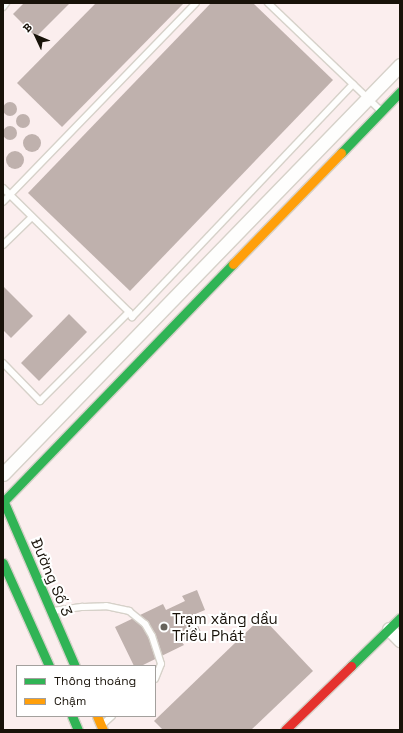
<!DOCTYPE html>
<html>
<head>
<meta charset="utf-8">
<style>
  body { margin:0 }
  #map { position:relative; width:403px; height:733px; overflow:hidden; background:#f9f6f0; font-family:"Space Grotesk",sans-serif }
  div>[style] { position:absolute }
  .industrial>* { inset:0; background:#fbeeee }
  .building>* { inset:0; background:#bfb1ad }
  .round { border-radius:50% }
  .roads { filter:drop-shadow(1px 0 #d6d1c9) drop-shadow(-1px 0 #d6d1c9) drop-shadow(0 1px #d6d1c9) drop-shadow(0 -1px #d6d1c9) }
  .lane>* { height:6px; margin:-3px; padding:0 3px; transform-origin:3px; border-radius:3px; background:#fefefd }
  .street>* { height:13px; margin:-6.5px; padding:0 6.5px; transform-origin:6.5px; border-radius:6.5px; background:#fefefd }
  .fast>* { height:9px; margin:-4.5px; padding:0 4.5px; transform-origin:4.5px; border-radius:4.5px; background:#30b455 }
  .slow>* { height:9px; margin:-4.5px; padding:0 4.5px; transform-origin:4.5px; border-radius:4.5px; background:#ff9f0a }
  .jam>* { height:9px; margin:-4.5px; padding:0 4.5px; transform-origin:4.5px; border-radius:4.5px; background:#e5322d }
  .dots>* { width:11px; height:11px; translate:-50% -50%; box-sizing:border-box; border:2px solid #fff; border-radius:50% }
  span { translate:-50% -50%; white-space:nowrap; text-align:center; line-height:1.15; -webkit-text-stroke:4px #fff; paint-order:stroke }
  .street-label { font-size:15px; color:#181209 }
  .poi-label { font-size:15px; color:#181209 }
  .left { translate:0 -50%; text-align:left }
  .frame { position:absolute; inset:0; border:4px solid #181209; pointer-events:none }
  .legend { position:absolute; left:16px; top:665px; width:140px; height:52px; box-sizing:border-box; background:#fff; border:1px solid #a3a09d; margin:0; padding:5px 7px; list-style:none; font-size:12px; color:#181209 }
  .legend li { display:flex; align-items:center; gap:8px; height:20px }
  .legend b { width:20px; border:1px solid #a3a09d }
  .north { position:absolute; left:16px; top:16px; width:40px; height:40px; -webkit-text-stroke:3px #fff; paint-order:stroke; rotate:314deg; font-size:11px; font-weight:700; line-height:16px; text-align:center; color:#181209 }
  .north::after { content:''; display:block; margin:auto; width:14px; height:18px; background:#181209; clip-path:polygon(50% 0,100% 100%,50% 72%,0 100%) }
</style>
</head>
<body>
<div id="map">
  <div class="industrial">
    <i style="clip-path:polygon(evenodd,3px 3px,400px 3px,400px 730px,3px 730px,3px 3px,17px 666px,155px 666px,155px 716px,17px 716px,17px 666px)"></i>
  </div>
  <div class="building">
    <i style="clip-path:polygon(24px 3px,70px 3px,36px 37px,13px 14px)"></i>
    <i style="clip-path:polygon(96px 3px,184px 3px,62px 127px,17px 83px)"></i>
    <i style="clip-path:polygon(211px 3px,253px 3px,333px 80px,130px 291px,28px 193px)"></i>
    <i class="round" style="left:3px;top:102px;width:14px;height:14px"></i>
    <i class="round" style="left:16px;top:114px;width:14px;height:14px"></i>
    <i class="round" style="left:3px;top:126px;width:14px;height:14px"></i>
    <i class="round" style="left:23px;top:134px;width:18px;height:18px"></i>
    <i class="round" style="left:6px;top:151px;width:18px;height:18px"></i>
    <i style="clip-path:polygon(3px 286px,33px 316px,11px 338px,3px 330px)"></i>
    <i style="clip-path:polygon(69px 314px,87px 332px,39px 381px,21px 363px)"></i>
    <i style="clip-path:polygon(197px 590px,205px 610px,193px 615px,201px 632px,181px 641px,184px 645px,141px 666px,134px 666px,115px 627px,163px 604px,166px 610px,185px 601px,182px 596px)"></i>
    <i style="clip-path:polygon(262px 617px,313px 671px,251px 730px,163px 730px,154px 721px)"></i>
  </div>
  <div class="roads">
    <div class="lane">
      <i style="left:268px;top:3px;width:155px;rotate:43.7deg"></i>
      <i style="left:3px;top:7px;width:5px;rotate:-53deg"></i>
      <i style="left:3px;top:188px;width:177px;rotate:44.5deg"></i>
      <i style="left:129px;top:312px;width:6px;rotate:59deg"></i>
      <i style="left:132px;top:317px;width:321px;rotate:-46.5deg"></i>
      <i style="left:3px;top:202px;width:277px;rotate:-45.9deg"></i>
      <i style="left:3px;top:245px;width:40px;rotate:-44deg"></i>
      <i style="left:3px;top:363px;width:53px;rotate:45.8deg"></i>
      <i style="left:40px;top:401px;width:126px;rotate:-45deg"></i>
      <i style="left:53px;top:611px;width:30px;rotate:-8deg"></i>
      <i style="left:83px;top:607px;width:23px;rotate:-2deg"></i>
      <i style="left:106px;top:606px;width:24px;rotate:12deg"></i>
      <i style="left:129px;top:611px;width:21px;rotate:39deg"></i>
      <i style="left:145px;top:624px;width:14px;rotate:60deg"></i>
      <i style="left:152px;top:636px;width:29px;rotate:72deg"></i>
      <i style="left:161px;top:664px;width:16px;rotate:112deg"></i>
      <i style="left:103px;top:724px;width:12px;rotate:-42deg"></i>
    </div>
    <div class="street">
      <i style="left:3px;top:474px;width:570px;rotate:-45.85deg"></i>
      <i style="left:389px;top:629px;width:16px;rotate:45deg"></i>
    </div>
    <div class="fast">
      <i style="left:341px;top:153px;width:85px;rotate:-46deg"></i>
      <i style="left:3px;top:500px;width:181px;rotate:66.6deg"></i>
      <i style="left:3px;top:502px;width:331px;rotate:-46deg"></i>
      <i style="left:3px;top:563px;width:113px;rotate:65.9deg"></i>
      <i style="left:351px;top:666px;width:69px;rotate:-44.4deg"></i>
      <i style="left:72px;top:716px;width:15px;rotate:67deg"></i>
    </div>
    <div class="slow">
      <i style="left:233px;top:264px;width:155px;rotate:-45.8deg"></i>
      <i style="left:97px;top:716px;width:15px;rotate:67deg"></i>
    </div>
    <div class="jam">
      <i style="left:285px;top:730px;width:92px;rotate:-44.1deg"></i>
    </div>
  </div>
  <div class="dots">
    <i style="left:164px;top:627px;background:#67625a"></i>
  </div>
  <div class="street-label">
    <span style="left:52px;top:577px;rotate:67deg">Đường Số 3</span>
  </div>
  <div class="poi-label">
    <span class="left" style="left:172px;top:627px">Trạm xăng dầu<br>Triều Phát</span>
  </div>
  <div class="frame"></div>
  <ul class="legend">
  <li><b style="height:5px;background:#30b455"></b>Thông thoáng</li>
  <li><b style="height:5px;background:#ff9f0a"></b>Chậm</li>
  </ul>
  <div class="north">B</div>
</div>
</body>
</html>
